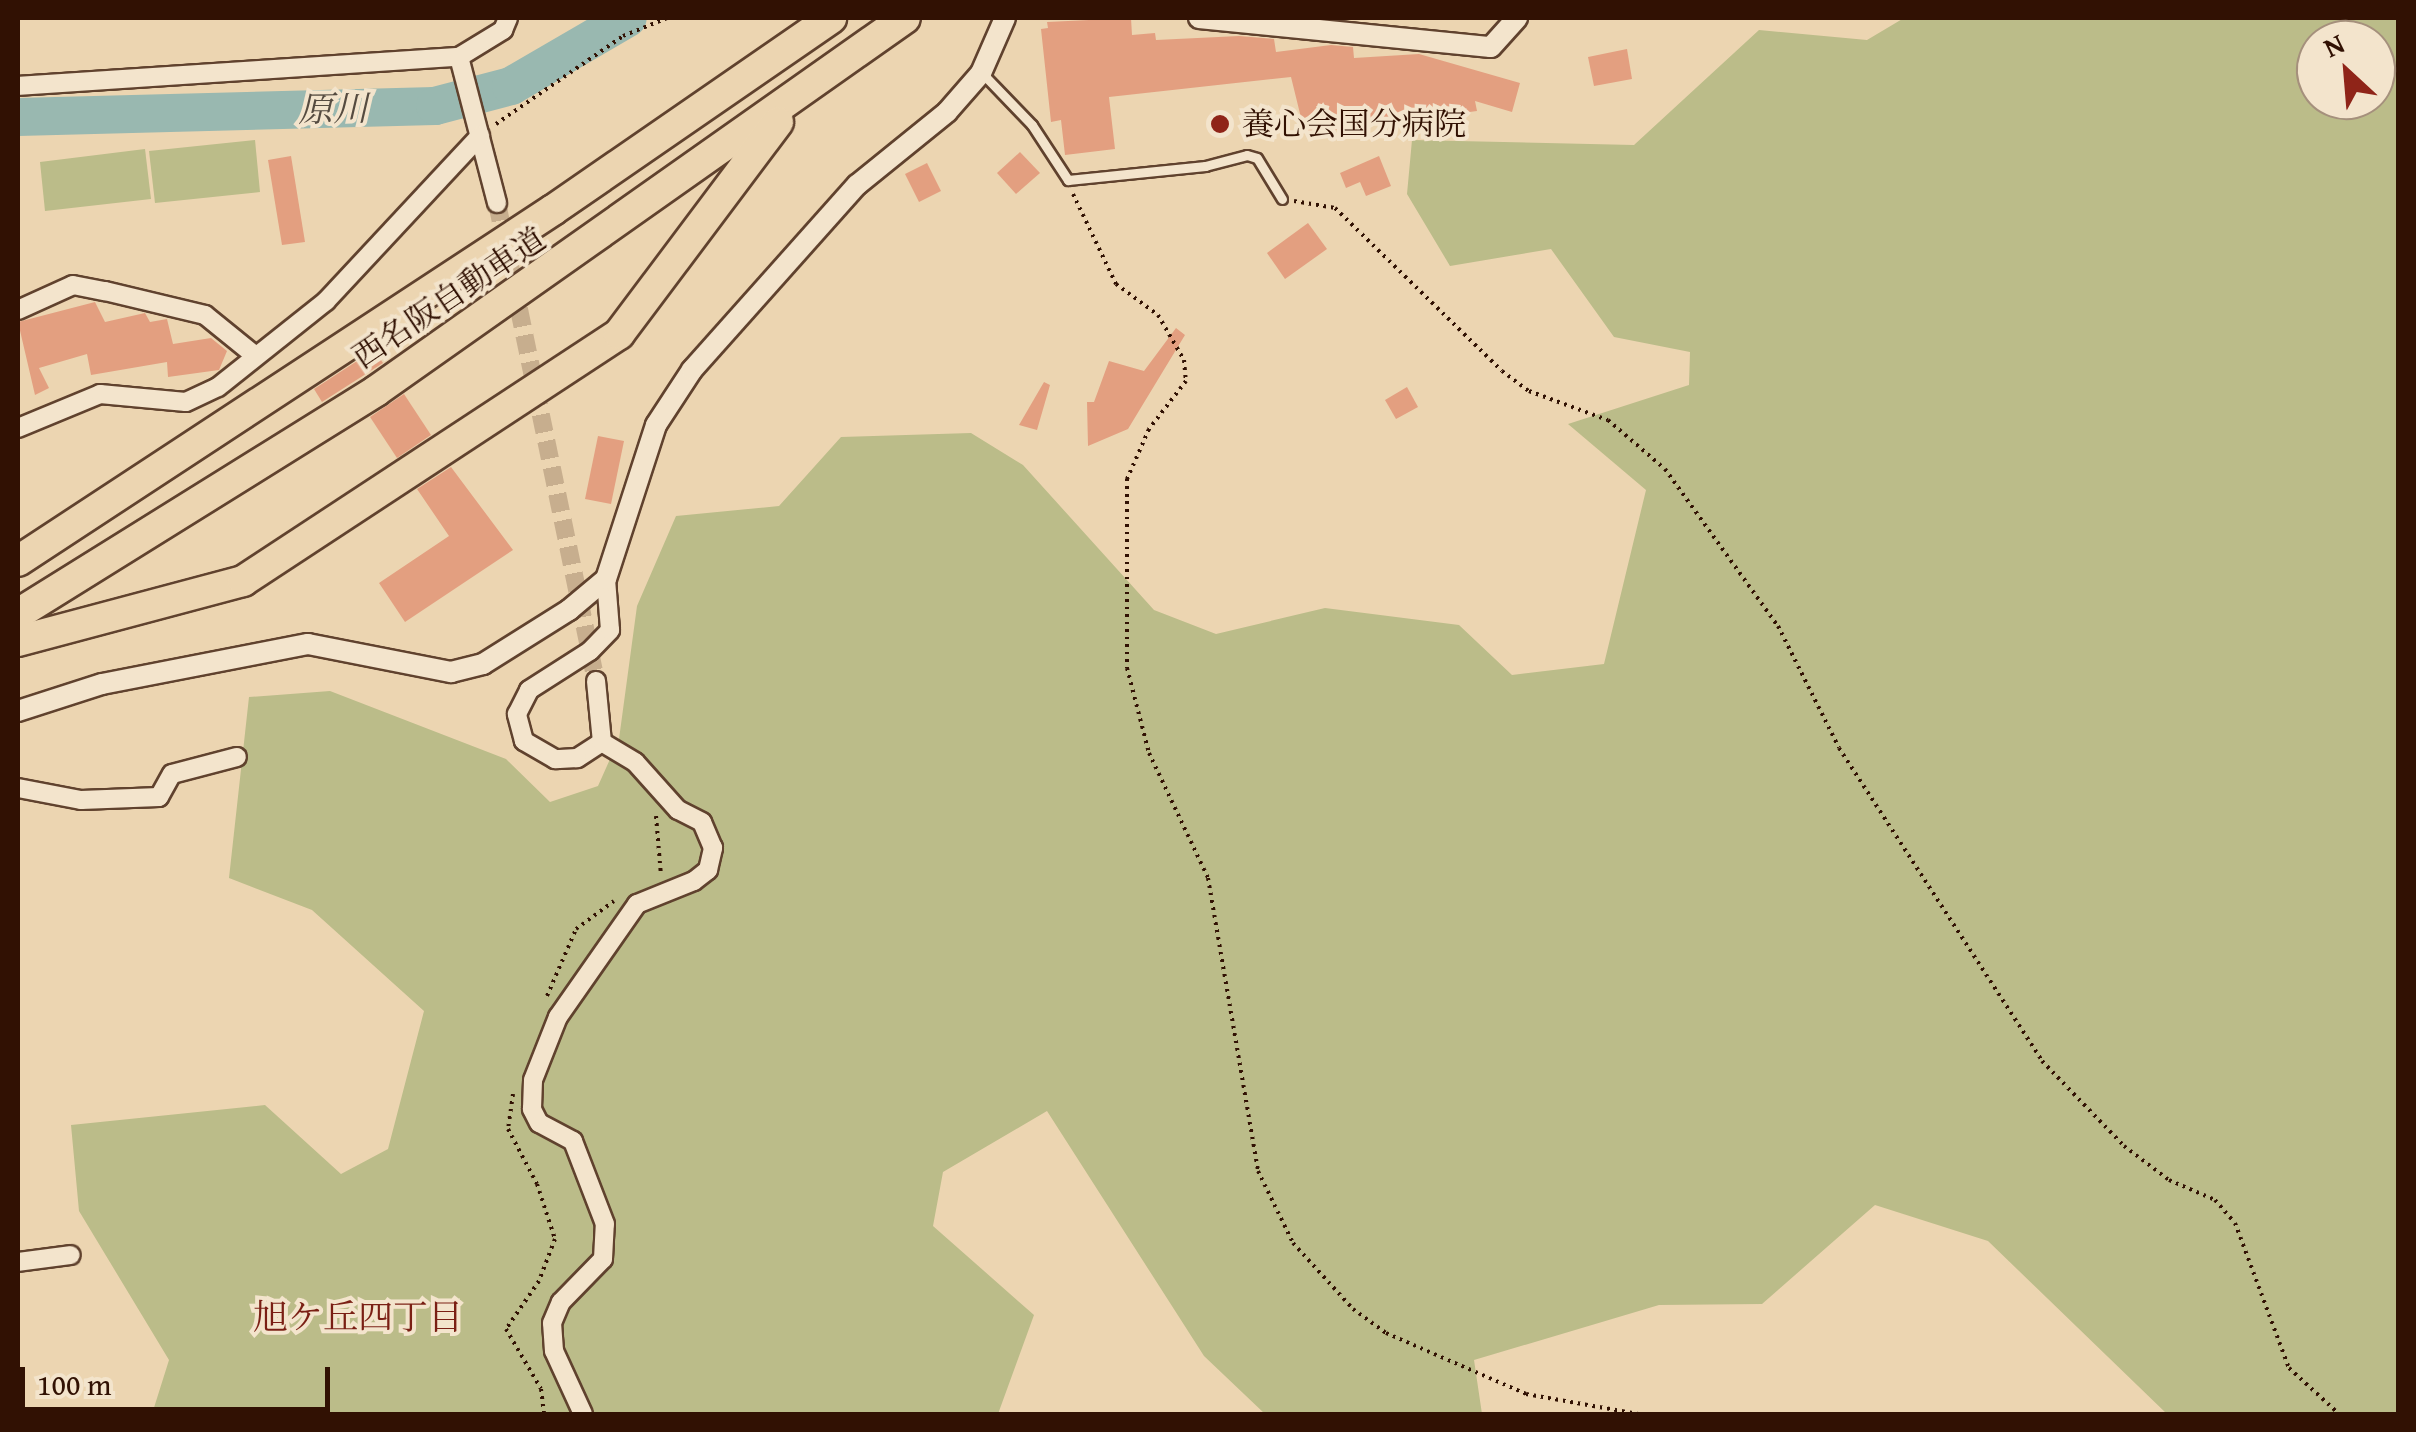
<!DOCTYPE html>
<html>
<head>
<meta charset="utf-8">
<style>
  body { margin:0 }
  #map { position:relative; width:2416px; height:1432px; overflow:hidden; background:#ecd5b1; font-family:"Gentium Book Plus","Noto Serif JP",serif }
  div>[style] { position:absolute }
  .green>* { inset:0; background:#bbbc89 }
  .river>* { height:38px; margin:-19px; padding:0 19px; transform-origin:19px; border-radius:19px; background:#99b8b0 }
  .building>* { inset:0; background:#e39f80 }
  .minor-tunnel>* { height:18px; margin-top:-9px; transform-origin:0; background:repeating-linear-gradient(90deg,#c7ae8e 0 18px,transparent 0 27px) }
  .path>* { height:4px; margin-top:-2px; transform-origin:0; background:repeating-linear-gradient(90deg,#311103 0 2.5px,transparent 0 7.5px) }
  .roads { filter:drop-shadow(2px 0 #60422e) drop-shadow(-2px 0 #60422e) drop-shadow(0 2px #60422e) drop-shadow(0 -2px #60422e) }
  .service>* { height:9px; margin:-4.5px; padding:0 4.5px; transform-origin:4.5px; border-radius:4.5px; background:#f3e4cc }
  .minor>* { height:18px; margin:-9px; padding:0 9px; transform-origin:9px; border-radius:9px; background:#f3e4cc }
  .tertiary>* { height:20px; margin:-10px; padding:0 10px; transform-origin:10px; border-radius:10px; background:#f3e4cc }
  .motorway>* { height:30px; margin:-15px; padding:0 15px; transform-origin:15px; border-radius:15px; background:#ecd5b1 }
  .dots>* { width:28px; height:28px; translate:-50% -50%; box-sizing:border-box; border:5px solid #f3e4cc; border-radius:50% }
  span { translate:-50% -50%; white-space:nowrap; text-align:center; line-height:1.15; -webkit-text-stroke:8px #f3e4cc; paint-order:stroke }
  .poi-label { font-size:32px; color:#311103 }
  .left { translate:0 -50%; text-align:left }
  .street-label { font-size:32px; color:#311103 }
  .water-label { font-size:35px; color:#554b40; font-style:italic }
  .neighbourhood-label { font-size:35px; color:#7a1f14 }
  .frame { position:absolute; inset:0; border:20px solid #311103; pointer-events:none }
  .north { position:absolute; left:2296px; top:20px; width:100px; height:100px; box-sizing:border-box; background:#f3e4cc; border:2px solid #a5907c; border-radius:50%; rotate:334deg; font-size:28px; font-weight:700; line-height:40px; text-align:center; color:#311103 }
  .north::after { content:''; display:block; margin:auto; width:35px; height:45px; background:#8f2418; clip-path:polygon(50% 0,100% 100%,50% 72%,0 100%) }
  .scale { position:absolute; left:20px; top:1367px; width:310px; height:45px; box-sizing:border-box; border:5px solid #311103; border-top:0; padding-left:12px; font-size:30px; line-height:35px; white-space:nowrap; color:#311103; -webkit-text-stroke:8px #f3e4cc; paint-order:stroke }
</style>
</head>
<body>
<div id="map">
  <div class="green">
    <i style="clip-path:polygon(evenodd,1904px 18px,2398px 18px,2398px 1414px,2167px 1414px,1988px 1241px,1875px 1205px,1762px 1304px,1659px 1305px,1474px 1360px,1482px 1414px,1265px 1414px,1204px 1356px,1047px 1111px,943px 1172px,933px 1226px,1034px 1315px,998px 1414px,152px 1414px,169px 1360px,79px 1211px,71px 1125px,265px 1105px,341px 1174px,388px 1149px,424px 1011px,312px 910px,229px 878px,249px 697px,330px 691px,506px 759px,550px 802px,598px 786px,619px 739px,637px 606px,676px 516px,779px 506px,841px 437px,971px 433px,1023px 465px,1154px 610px,1216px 634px,1325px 608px,1459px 625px,1512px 675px,1604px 664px,1646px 490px,1568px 424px,1689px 385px,1690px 352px,1614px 337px,1551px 249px,1450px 266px,1407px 194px,1412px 140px,1634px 145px,1759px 30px,1867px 40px,1904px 18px,2316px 40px,2376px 40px,2376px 100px,2316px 100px,2316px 40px)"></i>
    <i style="clip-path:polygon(255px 140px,260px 192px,155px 203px,149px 151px)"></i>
    <i style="clip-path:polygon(145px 149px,151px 199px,45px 211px,40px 162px)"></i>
  </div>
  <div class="river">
    <i style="left:18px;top:117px;width:417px;rotate:-1.5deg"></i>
    <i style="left:435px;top:106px;width:79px;rotate:-14.7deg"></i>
    <i style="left:511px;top:86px;width:135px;rotate:-30.2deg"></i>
  </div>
  <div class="building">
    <i style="clip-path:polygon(1131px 18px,1132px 35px,1155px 33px,1156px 40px,1239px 36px,1274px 39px,1276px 52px,1331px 45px,1353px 47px,1354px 58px,1419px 54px,1520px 83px,1512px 112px,1475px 101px,1477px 111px,1305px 134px,1291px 77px,1109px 97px,1115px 149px,1065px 155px,1061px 120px,1051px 122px,1041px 29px,1048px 28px,1047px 22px)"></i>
    <i style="clip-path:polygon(1627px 49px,1632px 79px,1594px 86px,1588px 57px)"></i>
    <i style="clip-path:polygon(1020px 152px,1040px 173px,1016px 194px,997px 173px)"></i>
    <i style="clip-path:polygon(291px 156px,305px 242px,282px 245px,268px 160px)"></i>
    <i style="clip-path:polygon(1379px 156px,1391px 186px,1366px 196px,1360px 182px,1346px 188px,1340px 173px)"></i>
    <i style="clip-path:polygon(927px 163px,941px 191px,919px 202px,905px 174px)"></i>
    <i style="clip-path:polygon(1308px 223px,1327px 249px,1285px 279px,1267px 253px)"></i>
    <i style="clip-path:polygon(95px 302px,105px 322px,145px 313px,150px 322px,167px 319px,173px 344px,211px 338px,227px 351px,219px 370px,168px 377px,167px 362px,91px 375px,87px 354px,39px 368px,49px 388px,35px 395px,18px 322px)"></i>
    <i style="clip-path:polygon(1176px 328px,1185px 335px,1128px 429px,1088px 446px,1087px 402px,1094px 402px,1109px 361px,1144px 371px)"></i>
    <i style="clip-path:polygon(374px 350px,383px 363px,322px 402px,314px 389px)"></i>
    <i style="clip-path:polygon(1044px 382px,1050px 385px,1037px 430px,1019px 425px)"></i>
    <i style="clip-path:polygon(1407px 387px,1418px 407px,1396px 419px,1385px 400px)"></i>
    <i style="clip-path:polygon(404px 394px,431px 435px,397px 458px,370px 417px)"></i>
    <i style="clip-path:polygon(598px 436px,624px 441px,611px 504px,585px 499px)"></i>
    <i style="clip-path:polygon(451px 467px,513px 550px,405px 622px,379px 583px,449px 536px,417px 489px)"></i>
  </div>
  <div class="minor-tunnel">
    <i style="left:497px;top:203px;width:488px;rotate:78.3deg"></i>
  </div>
  <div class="path">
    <i style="left:496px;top:124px;width:155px;rotate:-34.7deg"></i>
    <i style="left:623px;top:36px;width:48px;rotate:-22.2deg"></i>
    <i style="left:1073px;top:194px;width:100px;rotate:64.5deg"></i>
    <i style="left:1116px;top:284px;width:52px;rotate:36.4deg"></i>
    <i style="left:1158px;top:315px;width:52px;rotate:60deg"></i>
    <i style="left:1184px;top:360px;width:21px;rotate:85deg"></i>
    <i style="left:1186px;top:381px;width:61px;rotate:127.6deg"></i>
    <i style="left:1149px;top:429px;width:55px;rotate:113.7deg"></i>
    <i style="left:1127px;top:479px;width:189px;rotate:90deg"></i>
    <i style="left:1127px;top:668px;width:88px;rotate:75.5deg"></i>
    <i style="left:1149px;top:753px;width:138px;rotate:64.7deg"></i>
    <i style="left:1208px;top:878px;width:297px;rotate:80.3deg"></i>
    <i style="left:1258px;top:1171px;width:80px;rotate:64.1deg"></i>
    <i style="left:1293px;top:1243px;width:89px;rotate:47.7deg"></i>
    <i style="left:1353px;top:1309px;width:41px;rotate:36deg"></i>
    <i style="left:1386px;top:1333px;width:153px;rotate:23.5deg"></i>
    <i style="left:1526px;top:1394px;width:114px;rotate:10.1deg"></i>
    <i style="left:1294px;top:201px;width:42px;rotate:9.7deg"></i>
    <i style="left:1335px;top:208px;width:233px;rotate:44.3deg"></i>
    <i style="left:1502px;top:371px;width:34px;rotate:37deg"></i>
    <i style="left:1529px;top:391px;width:84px;rotate:20.2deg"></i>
    <i style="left:1608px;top:420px;width:75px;rotate:40.7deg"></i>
    <i style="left:1665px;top:469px;width:193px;rotate:54.3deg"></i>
    <i style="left:1778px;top:626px;width:136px;rotate:63.4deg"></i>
    <i style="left:1839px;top:748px;width:373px;rotate:57deg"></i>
    <i style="left:2042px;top:1061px;width:118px;rotate:46deg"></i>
    <i style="left:2124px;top:1146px;width:56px;rotate:37.1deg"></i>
    <i style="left:2169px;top:1180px;width:50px;rotate:23.5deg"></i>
    <i style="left:2215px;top:1200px;width:30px;rotate:49deg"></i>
    <i style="left:2235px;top:1223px;width:155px;rotate:69.6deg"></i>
    <i style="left:2289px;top:1368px;width:68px;rotate:42.6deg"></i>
    <i style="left:656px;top:816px;width:59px;rotate:85.2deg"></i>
    <i style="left:547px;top:996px;width:73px;rotate:-66.6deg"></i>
    <i style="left:576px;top:929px;width:47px;rotate:-36.4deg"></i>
    <i style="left:513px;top:1094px;width:35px;rotate:98deg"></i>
    <i style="left:508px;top:1129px;width:62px;rotate:62.2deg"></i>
    <i style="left:537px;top:1184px;width:58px;rotate:71.9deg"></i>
    <i style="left:555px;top:1239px;width:45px;rotate:110.9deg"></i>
    <i style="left:539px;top:1281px;width:58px;rotate:124.5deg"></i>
    <i style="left:506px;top:1329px;width:69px;rotate:59.7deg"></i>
    <i style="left:541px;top:1389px;width:25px;rotate:83deg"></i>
  </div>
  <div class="roads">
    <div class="service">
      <i style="left:982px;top:73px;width:72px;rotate:46.1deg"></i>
      <i style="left:1032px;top:125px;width:66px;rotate:56.8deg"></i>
      <i style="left:1068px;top:180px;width:138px;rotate:-5.8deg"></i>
      <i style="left:1205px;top:166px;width:43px;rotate:-14.7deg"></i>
      <i style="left:1247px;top:155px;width:10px;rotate:17deg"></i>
      <i style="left:1257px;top:158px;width:48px;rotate:58.6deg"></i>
    </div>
    <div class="minor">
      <i style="left:459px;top:57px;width:151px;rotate:75.4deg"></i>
      <i style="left:18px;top:86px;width:442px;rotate:-3.8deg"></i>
      <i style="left:459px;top:57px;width:52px;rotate:-31.5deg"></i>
      <i style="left:503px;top:30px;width:13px;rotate:-67deg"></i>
      <i style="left:18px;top:310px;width:60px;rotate:-24.4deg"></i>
      <i style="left:73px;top:285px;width:33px;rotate:11deg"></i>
      <i style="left:105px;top:291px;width:103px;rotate:13.5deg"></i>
      <i style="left:205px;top:315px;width:62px;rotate:39.1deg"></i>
      <i style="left:18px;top:428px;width:89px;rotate:-22.5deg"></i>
      <i style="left:100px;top:394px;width:86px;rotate:5.3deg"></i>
      <i style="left:186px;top:402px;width:35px;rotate:-25deg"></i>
      <i style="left:218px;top:387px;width:138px;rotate:-38.5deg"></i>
      <i style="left:326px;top:301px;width:226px;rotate:-47deg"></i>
      <i style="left:596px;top:681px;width:61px;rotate:84.4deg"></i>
      <i style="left:602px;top:742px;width:30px;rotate:147deg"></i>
      <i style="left:577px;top:758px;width:22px;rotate:177deg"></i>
      <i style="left:555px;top:759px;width:36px;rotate:-150deg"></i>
      <i style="left:524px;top:741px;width:28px;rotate:-105deg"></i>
      <i style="left:517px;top:714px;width:27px;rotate:-63deg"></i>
      <i style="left:529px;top:690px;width:72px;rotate:-32.6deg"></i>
      <i style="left:590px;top:651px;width:29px;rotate:-46deg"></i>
      <i style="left:610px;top:630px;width:51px;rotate:-94.5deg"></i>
      <i style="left:18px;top:788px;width:64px;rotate:10.8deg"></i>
      <i style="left:81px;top:800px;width:78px;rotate:-2.2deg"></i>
      <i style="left:159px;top:797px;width:26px;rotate:-61deg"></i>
      <i style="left:172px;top:774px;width:67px;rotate:-14.7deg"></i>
      <i style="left:18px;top:1262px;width:53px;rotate:-7.5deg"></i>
      <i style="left:583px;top:1414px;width:69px;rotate:-114.7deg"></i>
      <i style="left:554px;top:1351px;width:28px;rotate:-94deg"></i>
      <i style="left:552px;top:1323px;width:23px;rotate:-67deg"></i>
      <i style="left:561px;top:1302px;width:60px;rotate:-45.7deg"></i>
      <i style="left:603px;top:1259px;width:35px;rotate:-87deg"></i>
      <i style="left:605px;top:1224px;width:89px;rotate:-111.1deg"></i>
      <i style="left:573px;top:1141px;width:38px;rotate:-152deg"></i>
      <i style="left:539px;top:1123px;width:16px;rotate:-117deg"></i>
      <i style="left:532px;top:1109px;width:29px;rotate:-88deg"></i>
      <i style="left:533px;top:1080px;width:68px;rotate:-68.4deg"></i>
      <i style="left:558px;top:1017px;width:138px;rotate:-55deg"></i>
      <i style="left:637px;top:904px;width:61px;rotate:-22deg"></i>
      <i style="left:694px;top:881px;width:18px;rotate:-38deg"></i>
      <i style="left:708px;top:870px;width:23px;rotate:-77deg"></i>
      <i style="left:713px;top:848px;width:28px;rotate:-113deg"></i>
      <i style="left:702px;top:822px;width:27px;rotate:-153deg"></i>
      <i style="left:678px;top:810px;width:64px;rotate:-131.9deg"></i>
      <i style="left:635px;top:762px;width:39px;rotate:-149deg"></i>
    </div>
    <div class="tertiary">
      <i style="left:1199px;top:18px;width:293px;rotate:5.7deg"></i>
      <i style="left:1491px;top:47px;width:39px;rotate:-48deg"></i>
      <i style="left:18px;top:711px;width:88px;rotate:-17.8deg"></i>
      <i style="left:102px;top:684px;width:210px;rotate:-11deg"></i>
      <i style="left:308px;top:644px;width:146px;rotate:11.1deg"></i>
      <i style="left:451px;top:672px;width:33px;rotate:-14deg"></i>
      <i style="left:483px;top:664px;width:102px;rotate:-32.1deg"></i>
      <i style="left:569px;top:610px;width:48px;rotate:-40deg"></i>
      <i style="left:606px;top:579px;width:162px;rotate:-72deg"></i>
      <i style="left:656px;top:425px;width:66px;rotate:-56.8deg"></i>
      <i style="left:692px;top:370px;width:248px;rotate:-48.3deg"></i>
      <i style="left:857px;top:185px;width:116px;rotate:-39deg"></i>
      <i style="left:947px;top:112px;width:52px;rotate:-48.9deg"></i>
      <i style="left:981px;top:73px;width:60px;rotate:-66.4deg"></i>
    </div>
    <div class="motorway">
      <i style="left:18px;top:561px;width:640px;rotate:-33.27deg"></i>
      <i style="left:553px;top:210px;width:338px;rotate:-34.6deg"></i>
      <i style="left:18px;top:614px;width:422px;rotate:-31.9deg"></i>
      <i style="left:376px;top:391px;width:647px;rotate:-35.19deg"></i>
      <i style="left:18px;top:641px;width:233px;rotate:-14.9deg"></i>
      <i style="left:243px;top:581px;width:450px;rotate:-33.3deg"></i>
      <i style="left:619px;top:334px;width:265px;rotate:-53.1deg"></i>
    </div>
  </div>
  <div class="dots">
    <i style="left:1220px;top:124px;background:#8f2418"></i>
  </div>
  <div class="poi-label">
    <span class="left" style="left:1242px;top:124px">養心会国分病院</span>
  </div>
  <div class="street-label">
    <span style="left:449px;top:298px;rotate:-34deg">西名阪自動車道</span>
  </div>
  <div class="water-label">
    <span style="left:333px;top:109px;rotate:-1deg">原川</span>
  </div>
  <div class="neighbourhood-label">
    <span style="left:358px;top:1317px">旭ケ丘四丁目</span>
  </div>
  <div class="frame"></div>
  <div class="north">N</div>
  <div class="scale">100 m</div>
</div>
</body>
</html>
